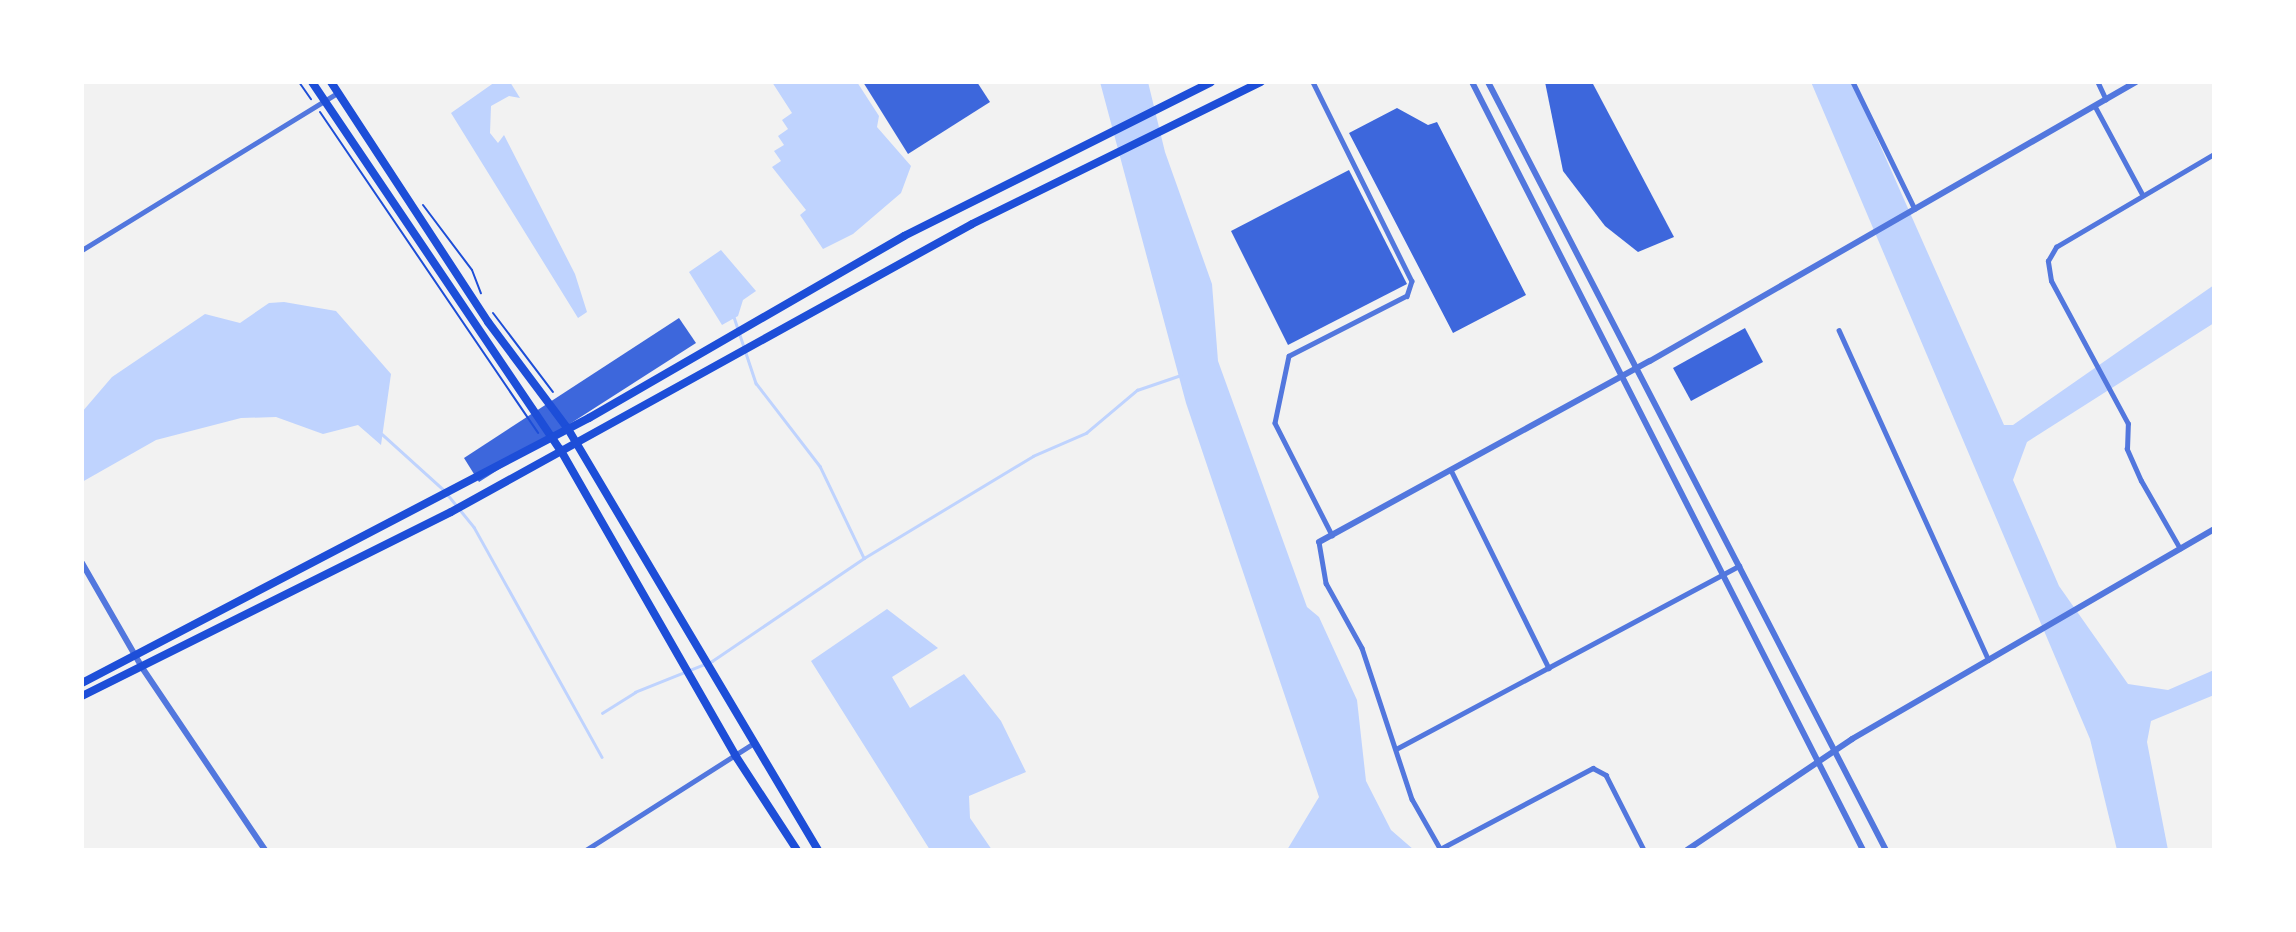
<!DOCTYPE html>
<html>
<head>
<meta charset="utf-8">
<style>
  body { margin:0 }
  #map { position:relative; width:2296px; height:932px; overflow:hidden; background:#f2f2f2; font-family:"Alegreya Sans",sans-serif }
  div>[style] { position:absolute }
  .water>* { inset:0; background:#bfd3fe }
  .stream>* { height:2.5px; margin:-1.25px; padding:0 1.25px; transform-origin:1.25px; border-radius:1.25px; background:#bfd3fe }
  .building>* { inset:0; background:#3d67dc }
  .path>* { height:2px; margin:-1px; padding:0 1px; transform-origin:1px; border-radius:1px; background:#1d4ed8 }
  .minor>* { height:4.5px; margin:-2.25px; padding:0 2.25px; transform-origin:2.25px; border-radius:2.25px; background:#5277de }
  .tertiary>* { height:6px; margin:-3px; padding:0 3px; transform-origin:3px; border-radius:3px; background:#5277de }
  .primary>* { height:8px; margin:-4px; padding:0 4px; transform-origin:4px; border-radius:4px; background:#1d4ed8 }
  span { translate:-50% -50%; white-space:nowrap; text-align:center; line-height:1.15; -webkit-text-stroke:5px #fff; paint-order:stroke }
  .frame { position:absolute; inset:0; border:84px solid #fff; pointer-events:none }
</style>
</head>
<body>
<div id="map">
  <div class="water">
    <i style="clip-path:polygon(495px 82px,510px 82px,520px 98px,509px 96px,491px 106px,490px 133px,498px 143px,504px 135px,575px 274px,587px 312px,578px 318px,451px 113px)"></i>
    <i style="clip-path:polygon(772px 82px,857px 82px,879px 116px,877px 127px,911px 166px,901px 193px,853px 234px,823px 249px,800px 215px,806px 210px,772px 167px,781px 161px,774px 151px,784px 145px,778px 136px,788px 129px,782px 120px,792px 113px)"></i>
    <i style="clip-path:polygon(1100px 82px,1148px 82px,1165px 152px,1212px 284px,1218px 361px,1307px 607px,1319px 617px,1357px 700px,1366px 781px,1391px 830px,1414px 850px,1287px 850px,1319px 797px,1186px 403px)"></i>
    <i style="clip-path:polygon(1811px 82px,1852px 82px,2004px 425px,2013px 425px,2214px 285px,2214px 323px,2027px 442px,2013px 480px,2059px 586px,2128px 684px,2168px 690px,2214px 670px,2214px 695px,2151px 721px,2147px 742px,2168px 850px,2117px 850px,2090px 739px)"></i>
    <i style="clip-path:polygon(721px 250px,756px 291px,743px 300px,738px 316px,722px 325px,689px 272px)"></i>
    <i style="clip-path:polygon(284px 302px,336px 311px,391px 374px,381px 445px,358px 425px,323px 434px,276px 417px,241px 418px,156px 440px,82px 482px,82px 412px,112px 377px,205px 314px,240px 323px,269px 303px)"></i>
    <i style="clip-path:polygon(887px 609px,938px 648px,892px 677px,910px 708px,964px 674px,1001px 721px,1026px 772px,969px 796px,970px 818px,992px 850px,930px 850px,811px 661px)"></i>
  </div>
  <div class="stream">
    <i style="left:734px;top:317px;width:70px;rotate:71.6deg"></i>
    <i style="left:756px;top:383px;width:105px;rotate:52.4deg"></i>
    <i style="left:820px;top:466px;width:102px;rotate:64.4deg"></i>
    <i style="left:382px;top:434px;width:84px;rotate:42.1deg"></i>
    <i style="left:448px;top:495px;width:41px;rotate:50.9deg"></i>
    <i style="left:474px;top:527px;width:263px;rotate:60.9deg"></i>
    <i style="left:602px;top:713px;width:39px;rotate:-32deg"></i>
    <i style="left:635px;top:692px;width:83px;rotate:-21.9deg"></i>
    <i style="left:712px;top:661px;width:184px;rotate:-34.1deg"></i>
    <i style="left:864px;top:558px;width:197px;rotate:-31.1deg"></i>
    <i style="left:1033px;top:456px;width:58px;rotate:-23.5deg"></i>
    <i style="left:1086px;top:433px;width:67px;rotate:-40.1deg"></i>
    <i style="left:1137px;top:390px;width:46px;rotate:-18.8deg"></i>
  </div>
  <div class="building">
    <i style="clip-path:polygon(863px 82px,977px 82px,990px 102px,908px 154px)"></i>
    <i style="clip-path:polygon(1545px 82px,1592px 82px,1674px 237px,1638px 252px,1605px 226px,1563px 171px)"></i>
    <i style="clip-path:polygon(1397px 108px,1428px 125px,1437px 122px,1526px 295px,1453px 333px,1349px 133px)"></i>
    <i style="clip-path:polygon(1349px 170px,1407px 284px,1288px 345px,1231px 231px)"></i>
    <i style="clip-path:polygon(679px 318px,696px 343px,479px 482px,464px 458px)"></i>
    <i style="clip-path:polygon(1745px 328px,1763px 362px,1691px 401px,1673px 368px)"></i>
  </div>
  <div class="path">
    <i style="left:299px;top:82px;width:21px;rotate:55deg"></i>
    <i style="left:320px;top:112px;width:388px;rotate:55.8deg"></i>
    <i style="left:423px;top:205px;width:81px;rotate:53deg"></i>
    <i style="left:472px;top:270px;width:25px;rotate:69deg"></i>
    <i style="left:493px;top:313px;width:99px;rotate:52.8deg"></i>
  </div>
  <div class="minor">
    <i style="left:1313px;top:82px;width:222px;rotate:63.6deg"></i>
    <i style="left:1412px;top:281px;width:16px;rotate:108deg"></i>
    <i style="left:1407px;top:296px;width:132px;rotate:153deg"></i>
    <i style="left:1289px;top:356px;width:68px;rotate:101.8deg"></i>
    <i style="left:1275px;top:423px;width:126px;rotate:63deg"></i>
    <i style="left:1853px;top:82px;width:141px;rotate:64deg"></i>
    <i style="left:2098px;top:82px;width:19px;rotate:65deg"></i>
    <i style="left:2095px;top:106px;width:101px;rotate:61.7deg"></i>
    <i style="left:82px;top:250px;width:299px;rotate:-31.6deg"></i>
    <i style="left:1839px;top:330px;width:362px;rotate:65.6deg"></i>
    <i style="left:1451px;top:470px;width:221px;rotate:63.7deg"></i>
    <i style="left:1319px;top:542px;width:42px;rotate:80.3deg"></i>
    <i style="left:1326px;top:583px;width:74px;rotate:61deg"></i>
    <i style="left:1362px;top:648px;width:159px;rotate:71.7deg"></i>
    <i style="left:1412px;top:799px;width:59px;rotate:60.4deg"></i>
    <i style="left:2180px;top:549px;width:78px;rotate:-119.8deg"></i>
    <i style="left:2141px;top:481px;width:35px;rotate:-114deg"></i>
    <i style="left:2127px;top:449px;width:25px;rotate:-88deg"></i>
    <i style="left:2128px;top:424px;width:162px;rotate:-118.3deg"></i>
    <i style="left:2051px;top:281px;width:20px;rotate:-99deg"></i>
    <i style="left:2048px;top:261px;width:16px;rotate:-60deg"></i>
    <i style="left:2056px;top:247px;width:183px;rotate:-30.5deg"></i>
    <i style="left:1396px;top:749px;width:389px;rotate:-28.1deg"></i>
    <i style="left:1440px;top:849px;width:173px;rotate:-27.9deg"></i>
    <i style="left:1593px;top:768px;width:15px;rotate:28deg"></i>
    <i style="left:1606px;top:775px;width:84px;rotate:63.1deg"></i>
    <i style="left:586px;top:850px;width:196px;rotate:-32.5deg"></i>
  </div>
  <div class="tertiary">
    <i style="left:1472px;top:82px;width:862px;rotate:63.02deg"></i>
    <i style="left:1488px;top:82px;width:865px;rotate:62.61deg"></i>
    <i style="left:1319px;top:542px;width:377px;rotate:-28.7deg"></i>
    <i style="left:1650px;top:361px;width:560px;rotate:-29.86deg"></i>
    <i style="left:82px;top:563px;width:122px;rotate:60.1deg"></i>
    <i style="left:143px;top:669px;width:218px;rotate:56deg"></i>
    <i style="left:1687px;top:850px;width:199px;rotate:-33.9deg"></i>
    <i style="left:1852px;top:739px;width:419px;rotate:-30.1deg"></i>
  </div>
  <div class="primary">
    <i style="left:312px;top:82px;width:443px;rotate:56deg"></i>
    <i style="left:560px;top:449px;width:353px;rotate:60.2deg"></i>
    <i style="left:735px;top:755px;width:113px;rotate:56.9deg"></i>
    <i style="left:331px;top:82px;width:287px;rotate:56.8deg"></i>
    <i style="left:488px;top:322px;width:134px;rotate:53.2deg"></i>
    <i style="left:568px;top:429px;width:490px;rotate:59.3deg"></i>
    <i style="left:82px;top:683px;width:572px;rotate:-27.6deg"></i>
    <i style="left:589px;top:418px;width:364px;rotate:-30deg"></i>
    <i style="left:904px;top:236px;width:343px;rotate:-26.6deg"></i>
    <i style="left:82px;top:696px;width:412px;rotate:-26.5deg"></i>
    <i style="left:451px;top:512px;width:595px;rotate:-28.93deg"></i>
    <i style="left:972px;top:224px;width:322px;rotate:-26.2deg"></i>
  </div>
  <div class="frame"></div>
</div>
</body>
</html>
